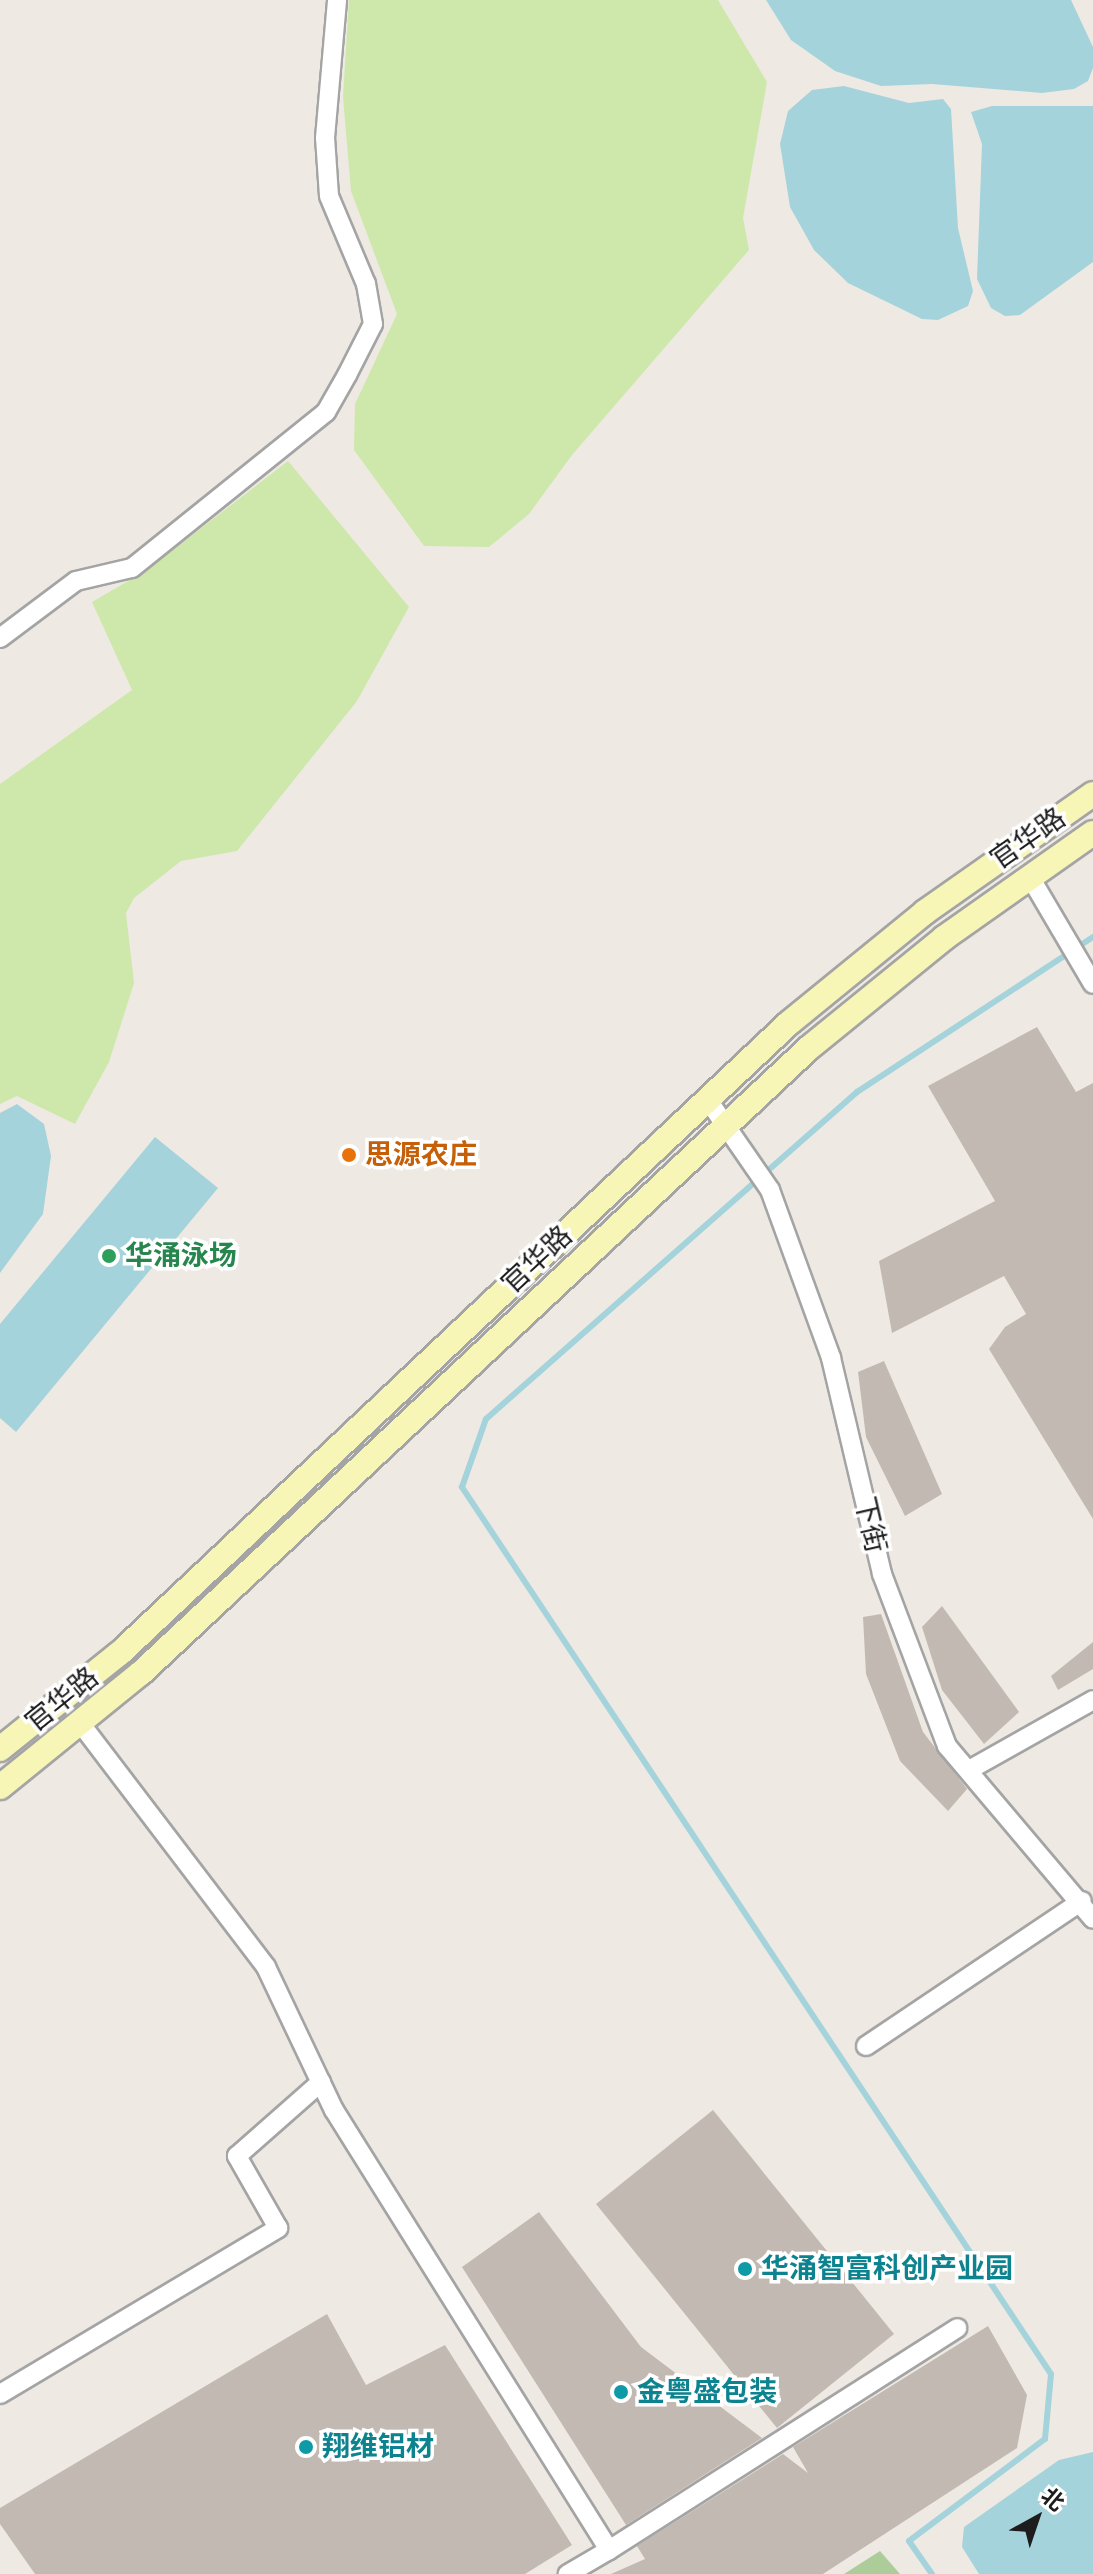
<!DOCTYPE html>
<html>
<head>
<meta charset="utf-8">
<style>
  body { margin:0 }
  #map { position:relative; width:1093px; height:2574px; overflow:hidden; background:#eeeae3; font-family:Karla,"Noto Sans SC",sans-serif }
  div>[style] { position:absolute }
  .grass>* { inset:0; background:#cde8aa }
  .forest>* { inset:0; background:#accd99 }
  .water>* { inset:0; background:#a4d3db }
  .stream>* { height:6px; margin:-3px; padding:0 3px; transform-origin:3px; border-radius:3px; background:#a4d3db }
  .building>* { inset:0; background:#c3b9b3 }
  .roads { filter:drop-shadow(2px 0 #a4a4a4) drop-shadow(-2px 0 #a4a4a4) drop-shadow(0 2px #a4a4a4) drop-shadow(0 -2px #a4a4a4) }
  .street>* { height:18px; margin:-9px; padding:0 9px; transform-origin:9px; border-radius:9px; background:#fff }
  .secondary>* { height:24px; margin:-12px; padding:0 12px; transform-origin:12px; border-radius:12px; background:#f8f6b7 }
  .dots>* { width:22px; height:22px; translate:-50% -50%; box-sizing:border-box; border:4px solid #fff; border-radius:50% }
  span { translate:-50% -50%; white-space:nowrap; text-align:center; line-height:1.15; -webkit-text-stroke:7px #fff; paint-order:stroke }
  .street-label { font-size:28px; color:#1d1d1d }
  .food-label { font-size:28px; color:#c56008; font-weight:700 }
  .left { translate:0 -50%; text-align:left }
  .leisure-label { font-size:28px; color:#27864d; font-weight:700 }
  .culture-label { font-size:28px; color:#0d838f; font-weight:700 }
  .north { position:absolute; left:997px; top:2478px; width:80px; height:80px; -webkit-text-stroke:6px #fff; paint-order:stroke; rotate:40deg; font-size:22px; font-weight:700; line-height:32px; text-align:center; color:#1d1d1d }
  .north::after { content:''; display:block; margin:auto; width:28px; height:36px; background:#1d1d1d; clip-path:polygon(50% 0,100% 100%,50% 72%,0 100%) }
</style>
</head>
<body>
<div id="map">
  <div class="grass">
    <i style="clip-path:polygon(349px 0,718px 0,767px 82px,743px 218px,749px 250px,572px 455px,529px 514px,489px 547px,424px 546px,354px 450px,355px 404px,397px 314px,351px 191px,343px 97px)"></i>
    <i style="clip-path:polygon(288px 461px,409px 607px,357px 701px,237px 851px,181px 861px,134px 898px,126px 913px,134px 983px,109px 1062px,75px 1124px,17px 1096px,0 1104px,0 784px,132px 690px,92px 602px,147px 570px)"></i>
  </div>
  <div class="forest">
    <i style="clip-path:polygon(880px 2551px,900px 2574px,844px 2574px)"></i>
  </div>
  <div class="water">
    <i style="clip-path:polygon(766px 0,1071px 0,1093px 47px,1093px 68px,1088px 81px,1074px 89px,1042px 93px,932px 84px,881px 86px,835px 71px,791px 40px)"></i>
    <i style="clip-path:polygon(844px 86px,909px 103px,943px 99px,951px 109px,958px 228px,973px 291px,968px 306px,938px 320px,922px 319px,848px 283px,814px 250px,790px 207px,780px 144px,788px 111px,812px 90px)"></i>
    <i style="clip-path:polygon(992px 106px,1093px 106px,1093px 262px,1020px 315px,1005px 316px,991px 308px,977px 279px,982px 144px,971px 112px)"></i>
    <i style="clip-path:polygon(17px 1104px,44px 1124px,51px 1156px,43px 1214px,0 1273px,0 1113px)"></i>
    <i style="clip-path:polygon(155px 1137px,218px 1188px,16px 1432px,0 1418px,0 1324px)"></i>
    <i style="clip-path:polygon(1093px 2452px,1093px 2574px,979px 2574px,962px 2547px,964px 2527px,1059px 2460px)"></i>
  </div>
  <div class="stream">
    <i style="left:932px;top:2574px;width:40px;rotate:-124.9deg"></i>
    <i style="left:909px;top:2541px;width:170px;rotate:-36.9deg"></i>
    <i style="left:1045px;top:2439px;width:65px;rotate:-84.7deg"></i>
    <i style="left:1051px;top:2374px;width:1065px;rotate:-123.59deg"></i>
    <i style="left:462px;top:1487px;width:72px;rotate:-70.6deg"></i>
    <i style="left:486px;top:1419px;width:495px;rotate:-41.4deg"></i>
    <i style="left:857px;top:1092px;width:282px;rotate:-33.3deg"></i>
  </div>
  <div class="building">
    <i style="clip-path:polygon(1037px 1027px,1076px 1092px,1093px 1083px,1093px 1519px,989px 1349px,1005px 1327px,1026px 1314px,1004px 1276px,892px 1333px,879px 1261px,995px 1201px,928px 1086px)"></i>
    <i style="clip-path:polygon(884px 1361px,942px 1494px,905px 1516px,866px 1437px,858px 1372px)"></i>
    <i style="clip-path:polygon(942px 1606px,1019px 1712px,984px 1744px,942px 1690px,922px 1627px)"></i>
    <i style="clip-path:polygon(881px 1614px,923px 1732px,967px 1789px,948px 1811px,900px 1761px,866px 1674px,863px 1617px)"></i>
    <i style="clip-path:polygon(1093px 1642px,1093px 1669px,1058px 1690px,1051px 1676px)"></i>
    <i style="clip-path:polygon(713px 2110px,894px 2334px,777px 2428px,596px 2204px)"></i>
    <i style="clip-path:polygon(539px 2212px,641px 2347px,762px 2438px,626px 2525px,462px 2267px)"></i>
    <i style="clip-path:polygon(327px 2314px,366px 2385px,445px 2345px,572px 2545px,525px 2574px,35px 2574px,0 2524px,0 2508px)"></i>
    <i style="clip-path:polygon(988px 2326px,1027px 2395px,1017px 2448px,823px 2574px,611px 2574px,645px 2559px,637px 2546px,783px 2454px,808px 2473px,793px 2447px)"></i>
  </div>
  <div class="roads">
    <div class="street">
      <i style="left:0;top:638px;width:95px;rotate:-36.9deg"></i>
      <i style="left:76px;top:581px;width:57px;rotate:-13.1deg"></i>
      <i style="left:132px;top:568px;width:249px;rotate:-38.8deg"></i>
      <i style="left:326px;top:412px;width:43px;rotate:-60.4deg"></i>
      <i style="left:347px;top:375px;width:57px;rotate:-63deg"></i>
      <i style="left:373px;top:324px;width:41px;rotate:-99.9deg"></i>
      <i style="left:366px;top:284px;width:95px;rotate:-112.8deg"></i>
      <i style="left:329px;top:196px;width:58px;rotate:-93.9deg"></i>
      <i style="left:325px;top:138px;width:139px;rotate:-85deg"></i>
      <i style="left:1030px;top:877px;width:124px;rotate:59.5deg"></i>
      <i style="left:708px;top:1100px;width:109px;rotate:55.4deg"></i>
      <i style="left:770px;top:1190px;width:179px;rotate:70deg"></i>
      <i style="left:831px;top:1358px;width:222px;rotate:76.7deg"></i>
      <i style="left:882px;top:1574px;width:184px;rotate:69.3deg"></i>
      <i style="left:947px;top:1746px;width:226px;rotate:49.8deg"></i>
      <i style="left:81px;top:1724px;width:305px;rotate:52.7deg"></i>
      <i style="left:266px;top:1967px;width:158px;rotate:64.6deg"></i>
      <i style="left:334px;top:2110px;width:519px;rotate:57.99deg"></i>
      <i style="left:609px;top:2550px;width:48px;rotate:149.7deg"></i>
      <i style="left:969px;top:1770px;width:142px;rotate:-29.4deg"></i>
      <i style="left:866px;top:2046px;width:260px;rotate:-33.9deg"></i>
      <i style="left:0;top:2394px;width:324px;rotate:-30.8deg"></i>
      <i style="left:278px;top:2228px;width:83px;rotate:-119.7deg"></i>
      <i style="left:237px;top:2156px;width:112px;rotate:-41.4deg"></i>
      <i style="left:609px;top:2550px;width:413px;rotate:-32.5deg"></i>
    </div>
    <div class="secondary">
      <i style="left:0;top:1749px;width:154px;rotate:-38.7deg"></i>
      <i style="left:120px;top:1653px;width:919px;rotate:-43.28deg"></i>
      <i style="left:789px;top:1023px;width:176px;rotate:-39.2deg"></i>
      <i style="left:925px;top:912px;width:205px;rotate:-35.1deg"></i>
      <i style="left:0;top:1787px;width:181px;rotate:-39deg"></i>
      <i style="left:141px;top:1673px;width:916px;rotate:-43.1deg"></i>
      <i style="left:810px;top:1047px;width:173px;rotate:-39.1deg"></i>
      <i style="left:944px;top:938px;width:182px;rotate:-35.2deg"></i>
    </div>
  </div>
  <div class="dots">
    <i style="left:349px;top:1155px;background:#e8710a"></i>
    <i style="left:109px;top:1256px;background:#2e9e5b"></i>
    <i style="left:745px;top:2269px;background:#0f9aa8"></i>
    <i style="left:621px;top:2392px;background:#0f9aa8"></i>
    <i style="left:306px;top:2447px;background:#0f9aa8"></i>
  </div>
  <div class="street-label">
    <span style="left:1028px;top:839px;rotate:-35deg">官华路</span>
    <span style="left:537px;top:1260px;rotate:-43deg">官华路</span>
    <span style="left:870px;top:1525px;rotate:77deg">下街</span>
    <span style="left:62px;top:1700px;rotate:-39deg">官华路</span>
  </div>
  <div class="food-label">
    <span class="left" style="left:365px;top:1155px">思源农庄</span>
  </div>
  <div class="leisure-label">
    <span class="left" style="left:125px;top:1256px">华涌泳场</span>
  </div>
  <div class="culture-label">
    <span class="left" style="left:761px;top:2269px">华涌智富科创产业园</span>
    <span class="left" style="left:637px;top:2392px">金粤盛包装</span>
    <span class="left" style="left:322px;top:2447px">翔维铝材</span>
  </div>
  <div class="north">北</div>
</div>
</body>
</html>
